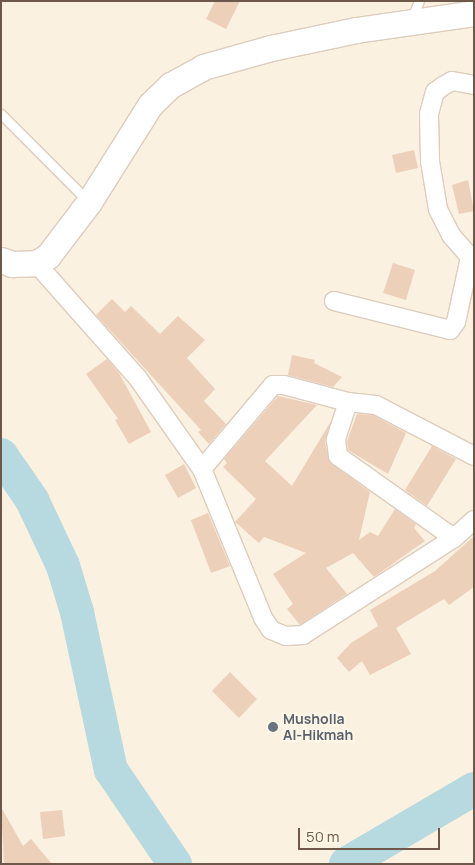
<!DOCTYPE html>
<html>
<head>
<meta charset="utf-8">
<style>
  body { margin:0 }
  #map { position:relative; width:475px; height:865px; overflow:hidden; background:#faf1e0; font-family:Manrope,sans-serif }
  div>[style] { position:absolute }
  .river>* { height:34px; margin:-17px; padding:0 17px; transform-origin:17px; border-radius:17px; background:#b7dae1 }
  .building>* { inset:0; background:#edd0ba }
  .roads { filter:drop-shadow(1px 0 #ddcdbd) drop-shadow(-1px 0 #ddcdbd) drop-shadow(0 1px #ddcdbd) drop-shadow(0 -1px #ddcdbd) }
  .lane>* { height:9px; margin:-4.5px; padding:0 4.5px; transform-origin:4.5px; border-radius:4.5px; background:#fff }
  .street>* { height:18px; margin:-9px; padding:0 9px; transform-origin:9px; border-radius:9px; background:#fff }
  .secondary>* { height:25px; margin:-12.5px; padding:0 12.5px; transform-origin:12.5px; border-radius:12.5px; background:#fff }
  .dots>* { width:14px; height:14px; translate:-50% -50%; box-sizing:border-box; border:2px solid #fdf5e6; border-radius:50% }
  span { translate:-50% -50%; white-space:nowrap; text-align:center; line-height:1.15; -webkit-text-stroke:5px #fdf5e6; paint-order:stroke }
  .worship-label { font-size:14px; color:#5b616d; font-weight:700 }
  .left { translate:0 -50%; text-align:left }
  .frame { position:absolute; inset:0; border:2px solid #6e584a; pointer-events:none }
  .scale { position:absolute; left:298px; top:828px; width:142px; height:22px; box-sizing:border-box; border:2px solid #6e584a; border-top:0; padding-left:6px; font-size:15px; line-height:18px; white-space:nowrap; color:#6e584a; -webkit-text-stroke:4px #fdf5e6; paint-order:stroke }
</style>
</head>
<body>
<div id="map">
  <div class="river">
    <i style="left:1px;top:455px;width:55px;rotate:55.4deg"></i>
    <i style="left:32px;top:500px;width:73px;rotate:64.8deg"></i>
    <i style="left:63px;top:566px;width:48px;rotate:73.1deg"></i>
    <i style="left:77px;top:612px;width:162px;rotate:77.9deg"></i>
    <i style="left:111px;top:770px;width:114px;rotate:55.8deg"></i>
    <i style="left:346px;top:864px;width:148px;rotate:-30.4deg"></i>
  </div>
  <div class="building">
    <i style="clip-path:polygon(215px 1px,240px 1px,226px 29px,206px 19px)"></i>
    <i style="clip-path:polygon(414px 150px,418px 168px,396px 173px,392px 155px)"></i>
    <i style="clip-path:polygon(468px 180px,474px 211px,459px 214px,452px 185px)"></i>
    <i style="clip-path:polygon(393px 263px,415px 270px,406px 300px,383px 293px)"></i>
    <i style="clip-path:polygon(112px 299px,125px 312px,131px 306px,160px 334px,178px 316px,205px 340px,187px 358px,215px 389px,204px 401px,226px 424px,209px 444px,198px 432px,201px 430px,96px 315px)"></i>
    <i style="clip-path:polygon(292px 355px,315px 360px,314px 363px,342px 377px,333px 387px,288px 375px)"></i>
    <i style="clip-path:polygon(107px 359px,119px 373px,151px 432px,129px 444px,115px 420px,118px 419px,86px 374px)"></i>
    <i style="clip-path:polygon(278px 396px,317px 405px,265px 461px,292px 486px,331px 421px,325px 441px,329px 461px,370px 492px,359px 540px,370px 532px,378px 536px,395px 509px,416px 524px,414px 528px,425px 541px,374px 577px,353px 553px,326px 568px,347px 594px,300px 625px,287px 609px,293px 604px,273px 574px,306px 553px,264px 537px,259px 543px,235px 522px,256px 499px,223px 467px,227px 463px,224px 459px)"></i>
    <i style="clip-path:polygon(357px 414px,373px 415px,406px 433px,388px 474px,348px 450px,347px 441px)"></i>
    <i style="clip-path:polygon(432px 446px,456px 459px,427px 506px,405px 490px)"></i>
    <i style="clip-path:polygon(184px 464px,196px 488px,178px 498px,165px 475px)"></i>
    <i style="clip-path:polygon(208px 513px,230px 566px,211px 573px,191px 520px)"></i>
    <i style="clip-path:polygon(474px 536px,474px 587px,449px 605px,444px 599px,396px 628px,411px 654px,370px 675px,362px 661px,349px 672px,337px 658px,351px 643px,378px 626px,370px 610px,435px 571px)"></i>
    <i style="clip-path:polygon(230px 672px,257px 699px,239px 718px,212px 691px)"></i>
    <i style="clip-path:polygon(1px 807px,23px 846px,31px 839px,52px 864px,4px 864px)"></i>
    <i style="clip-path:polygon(62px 810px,65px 836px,43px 839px,40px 812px)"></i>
  </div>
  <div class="roads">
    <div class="lane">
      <i style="left:412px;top:18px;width:18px;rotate:-68deg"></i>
      <i style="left:1px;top:114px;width:122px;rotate:45deg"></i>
    </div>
    <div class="street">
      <i style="left:470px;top:257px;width:29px;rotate:-131deg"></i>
      <i style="left:451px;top:235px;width:29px;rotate:-117deg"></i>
      <i style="left:438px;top:209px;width:49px;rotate:-99.5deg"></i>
      <i style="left:430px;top:161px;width:47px;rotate:-91.2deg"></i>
      <i style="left:429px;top:114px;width:23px;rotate:-75deg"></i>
      <i style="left:435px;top:92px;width:10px;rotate:-37deg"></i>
      <i style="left:443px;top:86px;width:10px;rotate:-29deg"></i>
      <i style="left:452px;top:81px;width:22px;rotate:10deg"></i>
      <i style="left:36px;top:263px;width:152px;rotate:48.5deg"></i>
      <i style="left:137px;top:377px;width:113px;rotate:54.8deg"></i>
      <i style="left:202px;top:469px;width:161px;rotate:67.7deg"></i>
      <i style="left:263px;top:618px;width:14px;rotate:56deg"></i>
      <i style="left:271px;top:630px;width:16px;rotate:22deg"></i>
      <i style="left:286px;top:636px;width:17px;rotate:-3deg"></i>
      <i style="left:303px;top:635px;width:179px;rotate:-32.7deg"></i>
      <i style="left:454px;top:538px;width:27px;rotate:-42deg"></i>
      <i style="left:334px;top:301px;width:120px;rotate:14deg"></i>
      <i style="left:450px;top:330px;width:10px;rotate:-53deg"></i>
      <i style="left:456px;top:322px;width:66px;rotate:-77.8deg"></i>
      <i style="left:470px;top:257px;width:4px;rotate:14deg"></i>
      <i style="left:348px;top:402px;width:40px;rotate:108deg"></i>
      <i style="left:336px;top:440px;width:16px;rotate:83deg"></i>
      <i style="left:338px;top:456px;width:142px;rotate:35.3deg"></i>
      <i style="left:202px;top:469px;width:110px;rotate:-49.8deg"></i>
      <i style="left:273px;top:385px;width:11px"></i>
      <i style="left:284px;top:385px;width:66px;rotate:14.9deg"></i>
      <i style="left:348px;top:402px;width:28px;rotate:6deg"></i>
      <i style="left:376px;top:405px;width:110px;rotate:27.5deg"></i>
    </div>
    <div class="secondary">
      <i style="left:1px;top:260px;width:12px;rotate:20deg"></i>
      <i style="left:12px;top:264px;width:24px;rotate:-2deg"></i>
      <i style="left:36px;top:263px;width:14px;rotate:-30deg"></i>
      <i style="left:48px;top:256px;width:68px;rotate:-52.8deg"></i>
      <i style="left:89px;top:202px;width:115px;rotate:-57.8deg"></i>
      <i style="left:150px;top:105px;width:29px;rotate:-44deg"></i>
      <i style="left:171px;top:85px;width:37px;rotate:-29deg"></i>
      <i style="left:203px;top:67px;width:71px;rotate:-15.6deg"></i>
      <i style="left:271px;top:48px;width:87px;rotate:-12deg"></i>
      <i style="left:356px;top:30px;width:119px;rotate:-8.2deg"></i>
    </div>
  </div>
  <div class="dots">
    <i style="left:273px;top:727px;background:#6b7280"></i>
  </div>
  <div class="worship-label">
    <span class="left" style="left:283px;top:727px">Musholla<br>Al-Hikmah</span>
  </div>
  <div class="frame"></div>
  <div class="scale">50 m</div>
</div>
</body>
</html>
